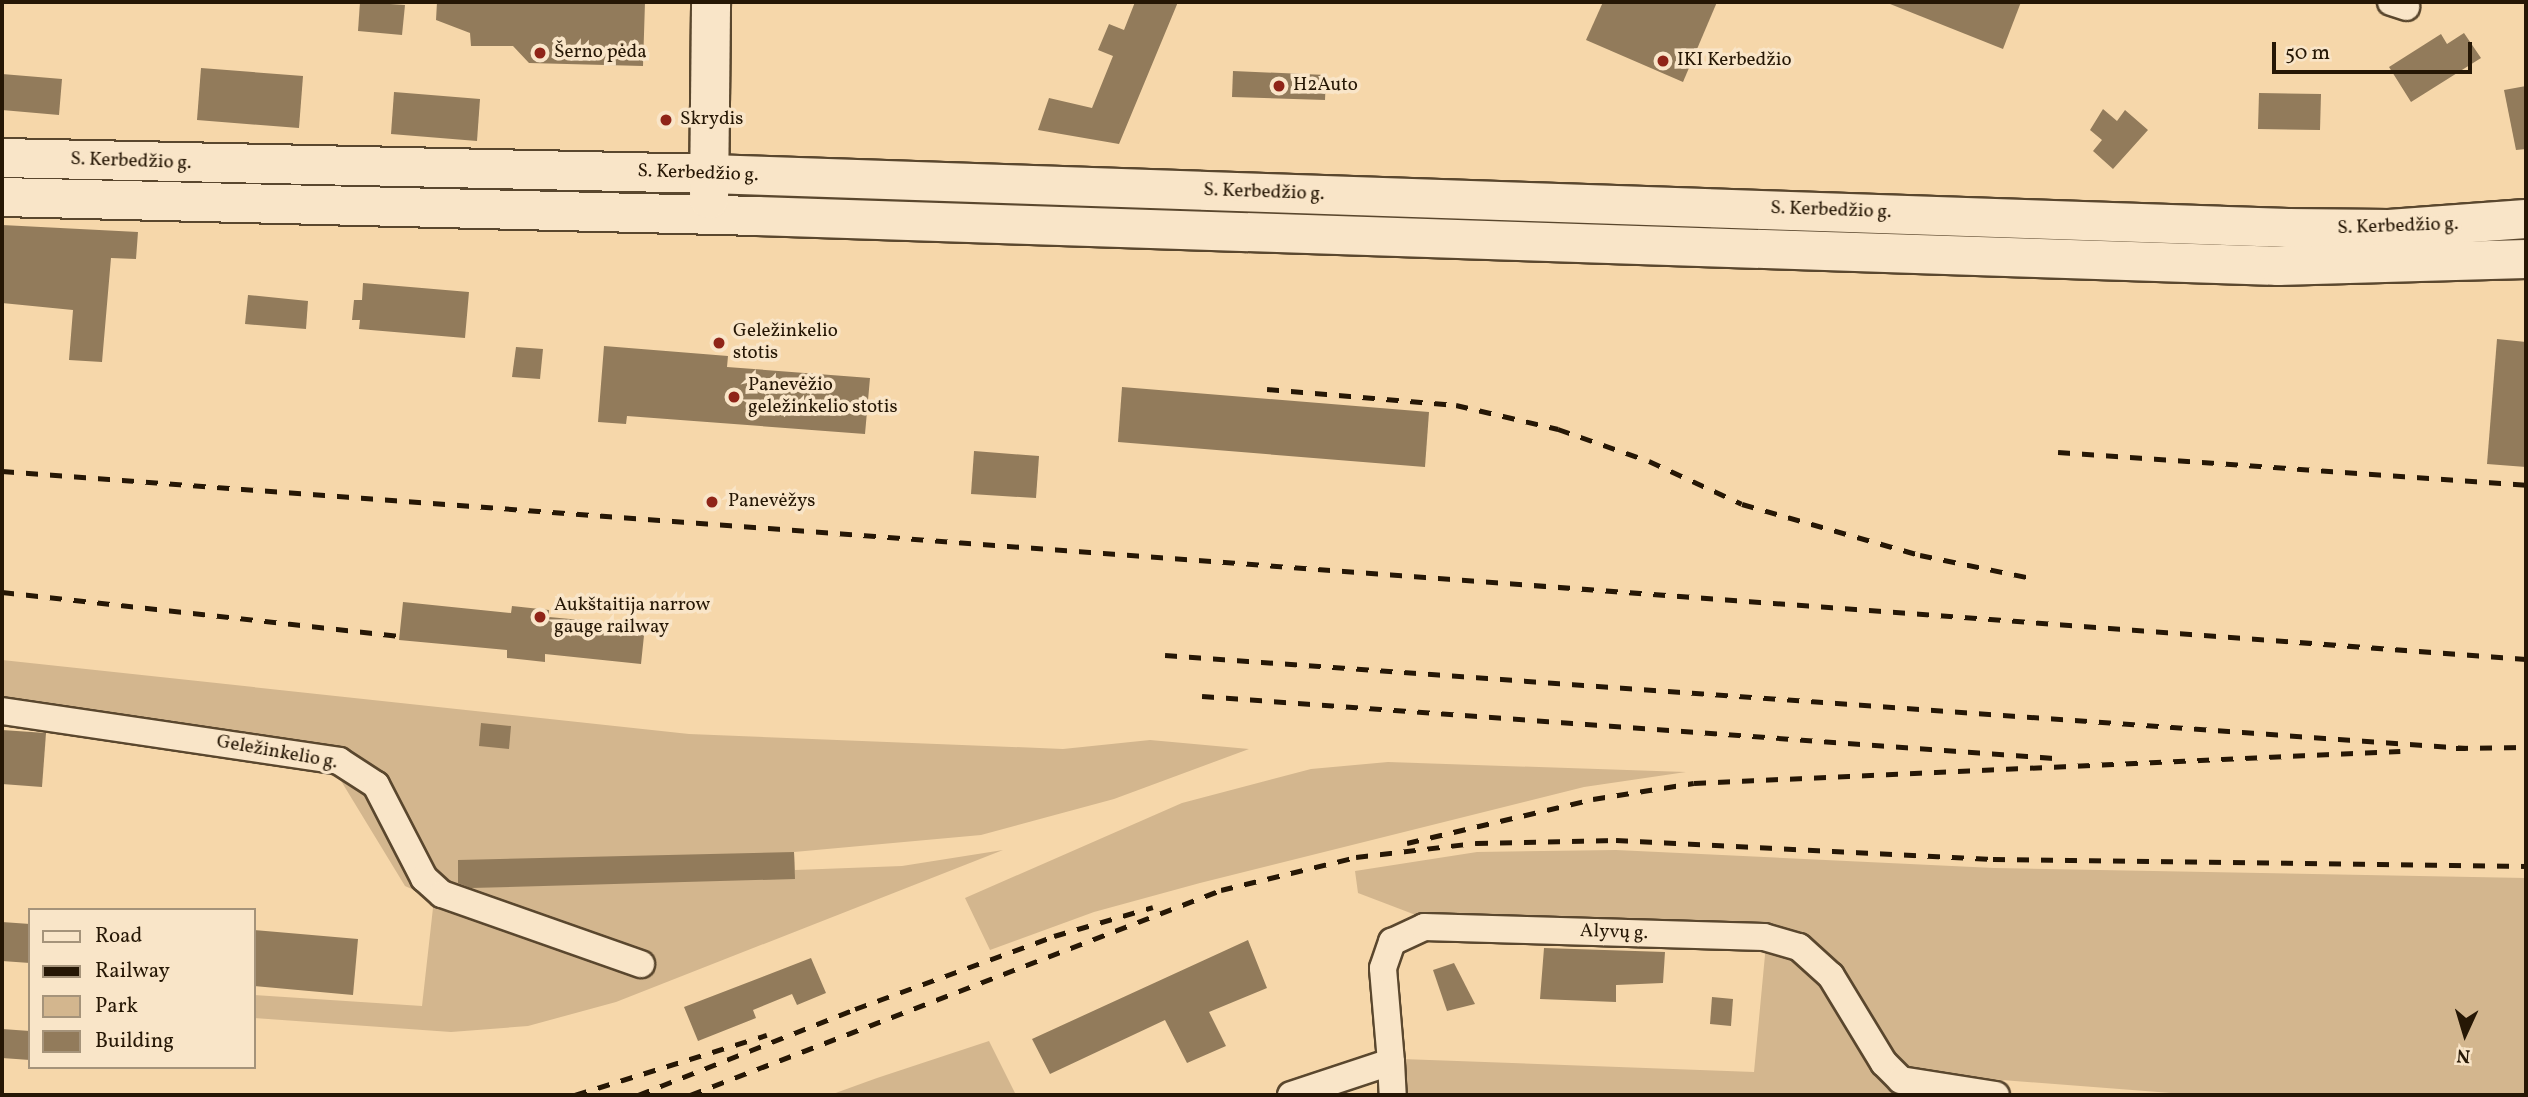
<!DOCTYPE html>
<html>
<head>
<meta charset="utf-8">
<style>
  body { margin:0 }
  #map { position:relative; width:2528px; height:1097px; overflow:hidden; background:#f6d7aa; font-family:Vollkorn,serif }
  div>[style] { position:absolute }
  .green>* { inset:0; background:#d3b68e }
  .building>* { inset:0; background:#927b5b }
  .roads { filter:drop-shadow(2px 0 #5a472e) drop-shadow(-2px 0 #5a472e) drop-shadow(0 2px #5a472e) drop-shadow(0 -2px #5a472e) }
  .minor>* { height:26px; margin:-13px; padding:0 13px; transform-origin:13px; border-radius:13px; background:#f9e5c8 }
  .secondary>* { height:38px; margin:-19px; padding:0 19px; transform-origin:19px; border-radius:19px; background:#f9e5c8 }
  .rail>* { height:5px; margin-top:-2.5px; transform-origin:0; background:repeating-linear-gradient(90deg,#261705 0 12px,transparent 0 24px) }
  .dots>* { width:19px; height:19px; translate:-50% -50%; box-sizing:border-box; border:4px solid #f9e5c8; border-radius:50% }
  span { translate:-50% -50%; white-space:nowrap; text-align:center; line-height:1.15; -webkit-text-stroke:7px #f9e5c8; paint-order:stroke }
  .poi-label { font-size:19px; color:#261705 }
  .left { translate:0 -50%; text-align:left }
  .street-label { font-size:19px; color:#261705 }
  .frame { position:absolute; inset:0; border:4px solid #261705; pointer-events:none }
  .legend { position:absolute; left:28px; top:908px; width:228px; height:161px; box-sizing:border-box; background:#f9e5c8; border:2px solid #a5937a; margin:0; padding:9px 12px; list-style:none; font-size:21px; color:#261705 }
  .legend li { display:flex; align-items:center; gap:14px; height:35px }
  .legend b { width:35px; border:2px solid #a5937a }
  .north { position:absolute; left:2430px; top:999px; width:70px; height:70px; -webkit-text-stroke:5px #f9e5c8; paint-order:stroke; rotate:184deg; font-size:19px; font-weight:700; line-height:28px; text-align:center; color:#261705 }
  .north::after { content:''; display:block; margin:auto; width:24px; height:32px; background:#261705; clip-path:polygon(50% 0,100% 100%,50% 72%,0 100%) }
  .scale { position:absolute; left:2272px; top:42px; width:200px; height:32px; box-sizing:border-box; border:4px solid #261705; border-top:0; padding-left:9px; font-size:21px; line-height:24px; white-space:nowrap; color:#261705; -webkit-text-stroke:5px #f9e5c8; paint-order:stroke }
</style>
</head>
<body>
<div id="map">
  <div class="green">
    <i style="clip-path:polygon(2px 660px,689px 734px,1063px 749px,1150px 740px,1249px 749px,1114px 799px,981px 835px,794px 852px,795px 870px,902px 866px,1003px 850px,616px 1002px,528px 1026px,451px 1032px,254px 1018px,254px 995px,422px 1006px,434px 899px,405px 886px,335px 771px,2px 704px)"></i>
    <i style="clip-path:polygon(1388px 762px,1686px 772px,1584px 787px,1200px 883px,1094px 912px,990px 950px,965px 898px,1182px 803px,1311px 769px)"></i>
    <i style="clip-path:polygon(1616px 850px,1994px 868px,2526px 878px,2526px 1095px,2197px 1095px,1924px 1074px,1922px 1095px,1403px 1095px,1402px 1059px,1754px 1072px,1768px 923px,1421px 917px,1358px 893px,1355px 871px,1477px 852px)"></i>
    <i style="clip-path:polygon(989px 1041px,1016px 1095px,830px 1095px,877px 1078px)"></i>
  </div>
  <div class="building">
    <i style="clip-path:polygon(360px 2px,405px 5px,402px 35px,358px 31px)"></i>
    <i style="clip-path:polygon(437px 2px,645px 2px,643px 66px,529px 63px,513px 46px,471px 46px,470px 33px,436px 20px)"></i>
    <i style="clip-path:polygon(1135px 2px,1178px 2px,1119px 144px,1038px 130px,1049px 98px,1092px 108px,1113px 56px,1098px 50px,1109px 24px,1124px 30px)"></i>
    <i style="clip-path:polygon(1603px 2px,1717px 2px,1683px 82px,1586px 40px)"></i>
    <i style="clip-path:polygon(1885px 2px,2021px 2px,2003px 49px)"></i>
    <i style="clip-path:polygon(2464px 33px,2481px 58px,2411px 102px,2389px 67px,2441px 34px,2447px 44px)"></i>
    <i style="clip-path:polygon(201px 68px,303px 76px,299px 128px,197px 120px)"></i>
    <i style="clip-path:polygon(1233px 71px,1326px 75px,1325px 100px,1232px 97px)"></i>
    <i style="clip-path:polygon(2px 74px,62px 79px,59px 115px,2px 110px)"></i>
    <i style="clip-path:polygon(2526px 86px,2526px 149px,2516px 150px,2504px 90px)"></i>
    <i style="clip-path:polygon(394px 92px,480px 99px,477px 141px,391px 134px)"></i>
    <i style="clip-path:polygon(2259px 93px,2321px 94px,2320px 130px,2258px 129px)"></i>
    <i style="clip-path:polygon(2103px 109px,2117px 121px,2125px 110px,2148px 130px,2113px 169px,2093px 151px,2102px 140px,2090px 130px)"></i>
    <i style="clip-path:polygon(2px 225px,138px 232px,136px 259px,111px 258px,102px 362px,69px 360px,73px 310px,2px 303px)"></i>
    <i style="clip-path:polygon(363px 283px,469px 292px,465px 338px,359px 329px,360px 320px,352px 320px,354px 300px,362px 300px)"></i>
    <i style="clip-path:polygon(248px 295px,308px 301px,306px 329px,245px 324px)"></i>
    <i style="clip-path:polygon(2497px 339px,2526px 342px,2526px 467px,2487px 464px)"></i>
    <i style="clip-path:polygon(604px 346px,728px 356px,727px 367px,870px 378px,865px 434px,627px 416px,626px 424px,598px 422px)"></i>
    <i style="clip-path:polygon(516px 347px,543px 349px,540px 379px,512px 377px)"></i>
    <i style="clip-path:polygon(1122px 387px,1429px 412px,1425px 467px,1118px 442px)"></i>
    <i style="clip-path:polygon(974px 451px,1039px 456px,1036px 498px,971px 494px)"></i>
    <i style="clip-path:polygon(403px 602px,511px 613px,512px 606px,549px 610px,549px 617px,645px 626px,641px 664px,545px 654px,545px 662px,527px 660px,507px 658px,507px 650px,399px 640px)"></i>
    <i style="clip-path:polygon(481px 723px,511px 726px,509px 749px,479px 746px)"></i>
    <i style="clip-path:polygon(2px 730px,46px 733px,42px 787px,2px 784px)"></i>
    <i style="clip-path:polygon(794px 852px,795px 879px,471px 888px,458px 883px,458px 860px)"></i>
    <i style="clip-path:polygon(2px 922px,30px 924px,30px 963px,2px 961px)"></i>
    <i style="clip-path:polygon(254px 930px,358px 939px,353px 995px,254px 986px)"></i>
    <i style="clip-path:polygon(1248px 940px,1267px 988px,1209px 1012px,1226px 1046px,1187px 1063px,1165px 1020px,1050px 1074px,1032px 1039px)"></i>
    <i style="clip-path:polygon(1544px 948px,1665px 952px,1663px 983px,1616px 985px,1616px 1002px,1540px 999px)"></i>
    <i style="clip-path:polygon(811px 958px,826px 993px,797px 1005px,792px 994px,753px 1010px,756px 1018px,698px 1041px,684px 1007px)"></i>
    <i style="clip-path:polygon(1454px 963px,1475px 1004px,1447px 1011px,1433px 970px)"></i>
    <i style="clip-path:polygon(1712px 997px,1733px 999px,1731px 1026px,1710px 1024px)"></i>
    <i style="clip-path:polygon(2px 1029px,30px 1031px,30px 1060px,2px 1058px)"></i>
  </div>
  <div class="roads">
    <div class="minor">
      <i style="left:2391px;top:2px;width:16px;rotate:18deg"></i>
      <i style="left:2px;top:711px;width:341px;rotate:8.4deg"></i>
      <i style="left:339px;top:761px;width:44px;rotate:33deg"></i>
      <i style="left:376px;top:785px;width:105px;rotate:62.7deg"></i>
      <i style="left:424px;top:878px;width:24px;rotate:42deg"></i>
      <i style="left:442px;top:894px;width:211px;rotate:19.4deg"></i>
      <i style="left:1391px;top:1062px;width:33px;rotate:87deg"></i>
      <i style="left:1291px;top:1095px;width:105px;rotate:-18.3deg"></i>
      <i style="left:1391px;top:1062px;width:94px;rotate:-94.9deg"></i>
      <i style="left:1383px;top:968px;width:28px;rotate:-71deg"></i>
      <i style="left:1392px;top:942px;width:35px;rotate:-25deg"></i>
      <i style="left:1424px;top:927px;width:340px;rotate:1.7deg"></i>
      <i style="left:1764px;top:937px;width:36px;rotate:16deg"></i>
      <i style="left:1799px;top:947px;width:43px;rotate:42.2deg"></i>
      <i style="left:1831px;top:976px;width:102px;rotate:58.7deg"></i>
      <i style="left:1884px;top:1063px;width:24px;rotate:45deg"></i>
      <i style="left:1901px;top:1080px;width:96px;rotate:9deg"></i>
    </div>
    <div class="secondary">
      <i style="left:2px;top:158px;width:708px;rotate:1.29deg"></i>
      <i style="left:710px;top:174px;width:1579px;rotate:1.96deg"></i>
      <i style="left:2288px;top:228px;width:101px;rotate:0.6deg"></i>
      <i style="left:2389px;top:229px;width:137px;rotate:-4.2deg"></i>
      <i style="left:2px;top:197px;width:755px;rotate:1.44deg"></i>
      <i style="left:757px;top:216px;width:1522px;rotate:1.88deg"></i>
      <i style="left:2278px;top:266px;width:248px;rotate:-1.6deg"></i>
      <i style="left:709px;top:199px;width:197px;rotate:-89.4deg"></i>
    </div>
  </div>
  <div class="rail">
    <i style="left:1267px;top:389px;width:190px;rotate:4.8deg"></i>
    <i style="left:1456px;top:405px;width:105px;rotate:13.2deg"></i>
    <i style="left:1558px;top:429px;width:96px;rotate:19.4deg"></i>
    <i style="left:1649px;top:461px;width:102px;rotate:24.8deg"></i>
    <i style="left:1742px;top:504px;width:185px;rotate:16deg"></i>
    <i style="left:1920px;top:555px;width:113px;rotate:11.7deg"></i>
    <i style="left:2058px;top:452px;width:469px;rotate:4deg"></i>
    <i style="left:2px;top:471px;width:2531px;rotate:4.26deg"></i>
    <i style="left:2px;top:592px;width:400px;rotate:6.3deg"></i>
    <i style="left:1165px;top:655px;width:1304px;rotate:4.09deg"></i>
    <i style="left:1202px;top:696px;width:854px;rotate:4.16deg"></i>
    <i style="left:2456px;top:748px;width:70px;rotate:-0.8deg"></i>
    <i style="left:1407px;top:843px;width:191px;rotate:-13.3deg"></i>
    <i style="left:1593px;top:799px;width:102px;rotate:-9deg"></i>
    <i style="left:1694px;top:783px;width:707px;rotate:-2.6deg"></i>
    <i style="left:575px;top:1095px;width:201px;rotate:-17.4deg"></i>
    <i style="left:638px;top:1095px;width:233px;rotate:-21.6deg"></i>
    <i style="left:855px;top:1009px;width:212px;rotate:-20.1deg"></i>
    <i style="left:1054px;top:936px;width:103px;rotate:-16.3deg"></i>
    <i style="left:690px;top:1095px;width:569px;rotate:-21.11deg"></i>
    <i style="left:1221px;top:890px;width:139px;rotate:-13.7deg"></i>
    <i style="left:1356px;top:857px;width:121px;rotate:-6.7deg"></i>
    <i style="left:1476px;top:843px;width:140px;rotate:-1.2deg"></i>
    <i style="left:1616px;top:840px;width:377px;rotate:2.9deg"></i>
    <i style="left:1993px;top:859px;width:533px;rotate:0.75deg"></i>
  </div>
  <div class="dots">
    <i style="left:540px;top:53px;background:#8f2418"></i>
    <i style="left:1663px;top:61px;background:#8f2418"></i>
    <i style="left:1279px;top:86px;background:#8f2418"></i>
    <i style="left:666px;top:120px;background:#8f2418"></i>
    <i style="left:719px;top:343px;background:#8f2418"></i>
    <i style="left:734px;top:397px;background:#8f2418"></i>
    <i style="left:712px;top:502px;background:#8f2418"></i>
    <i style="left:540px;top:617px;background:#8f2418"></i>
  </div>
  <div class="poi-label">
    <span class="left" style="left:554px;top:53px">Šerno pėda</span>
    <span class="left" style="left:1677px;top:61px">IKI Kerbedžio</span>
    <span class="left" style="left:1293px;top:86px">H2Auto</span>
    <span class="left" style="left:680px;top:120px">Skrydis</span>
    <span class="left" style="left:733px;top:343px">Geležinkelio<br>stotis</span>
    <span class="left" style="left:748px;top:397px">Panevėžio<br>geležinkelio stotis</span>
    <span class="left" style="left:728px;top:502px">Panevėžys</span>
    <span class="left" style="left:554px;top:617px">Aukštaitija narrow<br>gauge railway</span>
  </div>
  <div class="street-label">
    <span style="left:131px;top:162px;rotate:2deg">S. Kerbedžio g.</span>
    <span style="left:698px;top:174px;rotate:2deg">S. Kerbedžio g.</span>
    <span style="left:1264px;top:193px;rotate:2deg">S. Kerbedžio g.</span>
    <span style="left:1831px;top:211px;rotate:2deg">S. Kerbedžio g.</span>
    <span style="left:2398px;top:227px;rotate:-2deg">S. Kerbedžio g.</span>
    <span style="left:277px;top:753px;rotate:10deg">Geležinkelio g.</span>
    <span style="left:1614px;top:933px;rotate:2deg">Alyvų g.</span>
  </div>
  <div class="frame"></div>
  <ul class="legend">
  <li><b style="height:9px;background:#f9e5c8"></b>Road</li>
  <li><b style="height:9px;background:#261705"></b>Railway</li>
  <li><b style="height:19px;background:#d3b68e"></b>Park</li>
  <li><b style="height:19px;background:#927b5b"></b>Building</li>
  </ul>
  <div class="north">N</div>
  <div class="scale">50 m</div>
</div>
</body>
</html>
